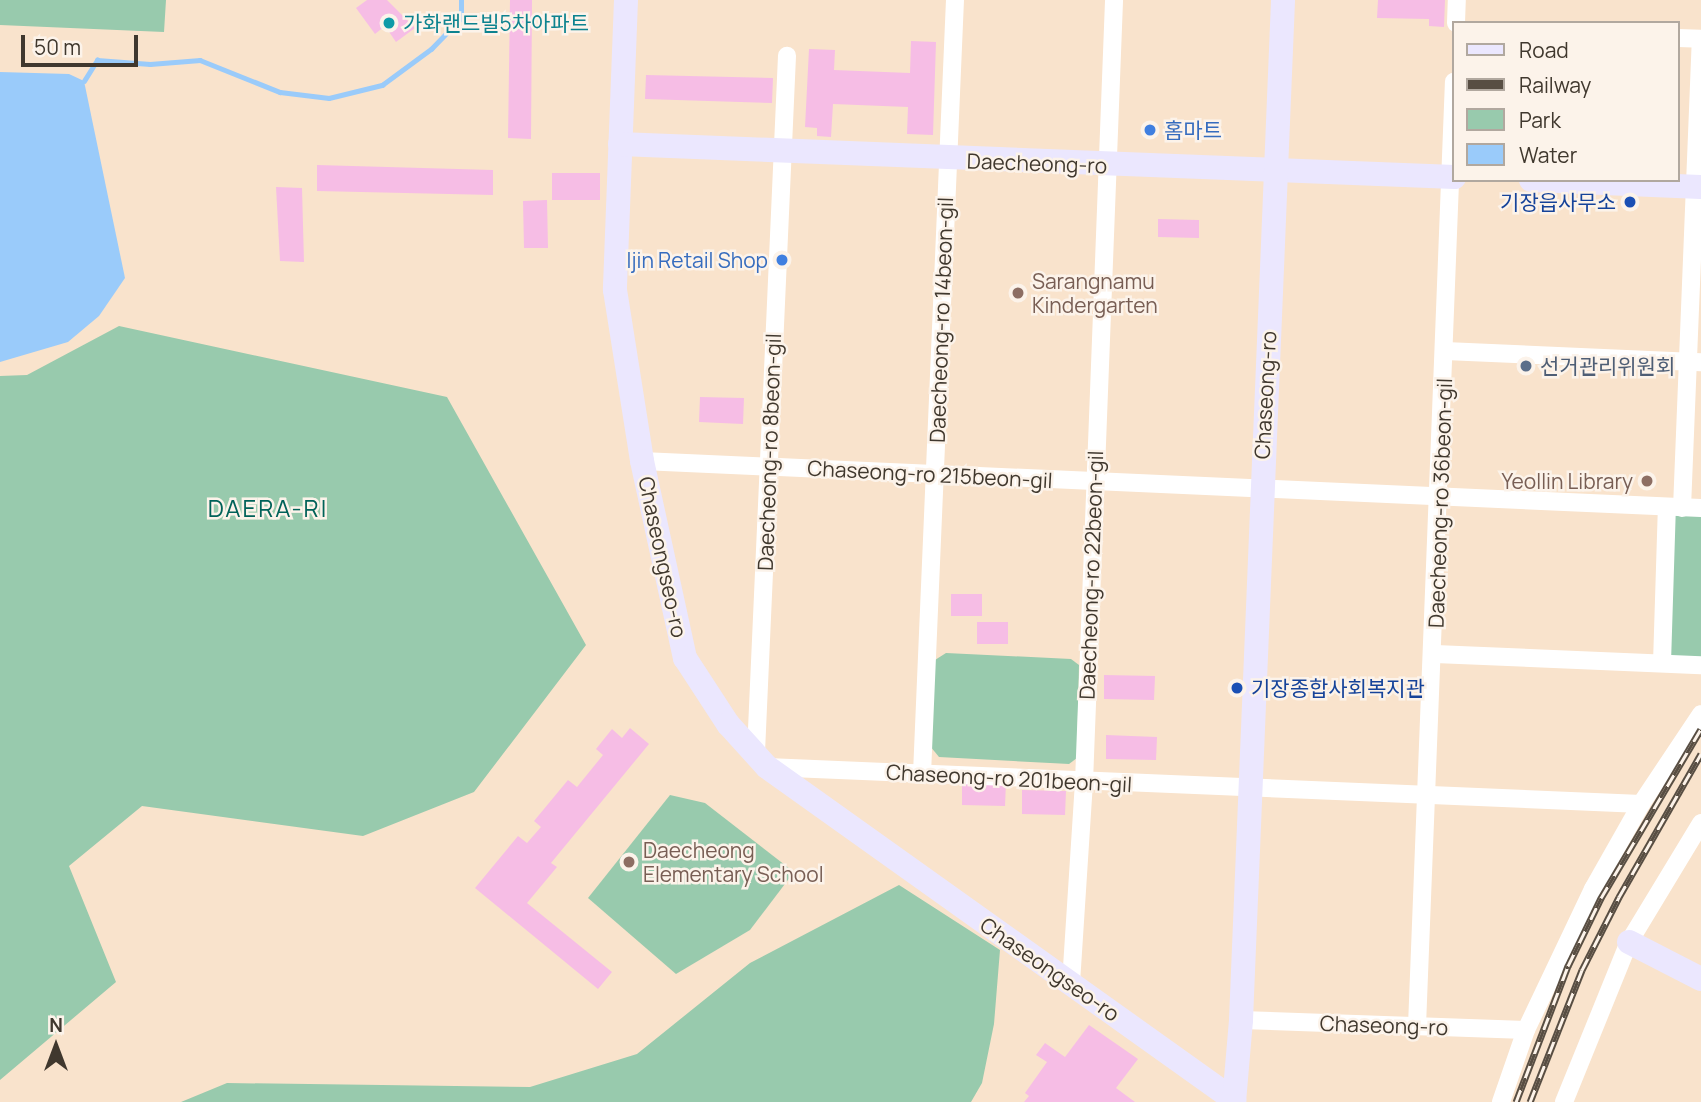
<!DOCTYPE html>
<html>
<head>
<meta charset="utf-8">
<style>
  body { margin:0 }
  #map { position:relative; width:1701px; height:1102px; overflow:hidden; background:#f9e3cc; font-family:Manrope,"Noto Sans KR",sans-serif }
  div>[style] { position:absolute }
  .green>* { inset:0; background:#98caad }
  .water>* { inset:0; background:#9acbfa }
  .stream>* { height:4.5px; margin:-2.25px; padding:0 2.25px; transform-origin:2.25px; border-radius:2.25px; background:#9acbfa }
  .building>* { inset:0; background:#f6bde5 }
  .street>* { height:18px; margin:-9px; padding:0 9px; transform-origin:9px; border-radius:9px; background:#fff }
  .secondary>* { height:24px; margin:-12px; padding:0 12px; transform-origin:12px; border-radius:12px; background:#ebe7fe }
  .rail>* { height:7px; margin-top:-3.5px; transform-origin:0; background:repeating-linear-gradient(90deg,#fcf3ea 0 13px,#584e43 0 26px); box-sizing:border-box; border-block:2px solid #584e43 }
  .dots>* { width:19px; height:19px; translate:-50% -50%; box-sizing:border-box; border:4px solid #fcf3ea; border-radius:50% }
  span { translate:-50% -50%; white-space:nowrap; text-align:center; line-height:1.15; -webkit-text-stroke:5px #fcf3ea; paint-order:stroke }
  .culture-label { font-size:21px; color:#0d838f }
  .left { translate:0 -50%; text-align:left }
  .shop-label { font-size:21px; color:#366cbe }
  .right { translate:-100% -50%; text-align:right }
  .street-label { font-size:21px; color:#40382e }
  .transit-label { font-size:21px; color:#164399 }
  .education-label { font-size:21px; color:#785e54 }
  .service-label { font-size:21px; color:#4e5e75 }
  .quarter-label { font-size:24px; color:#006259; letter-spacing:2px }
  .legend { position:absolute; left:1452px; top:21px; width:228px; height:161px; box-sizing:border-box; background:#fcf3ea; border:2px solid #b1a89f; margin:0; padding:9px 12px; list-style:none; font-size:21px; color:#40382e }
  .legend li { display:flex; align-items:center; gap:14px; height:35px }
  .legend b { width:35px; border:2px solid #b1a89f }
  .north { position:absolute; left:21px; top:1011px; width:70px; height:70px; -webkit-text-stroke:5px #fcf3ea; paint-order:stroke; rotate:0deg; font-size:19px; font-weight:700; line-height:28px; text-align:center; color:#40382e }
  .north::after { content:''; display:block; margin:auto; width:24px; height:32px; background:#40382e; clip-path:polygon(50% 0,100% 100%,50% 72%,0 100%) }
  .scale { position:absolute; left:21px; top:35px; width:117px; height:32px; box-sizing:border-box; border:4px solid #40382e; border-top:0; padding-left:9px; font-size:21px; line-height:24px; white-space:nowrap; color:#40382e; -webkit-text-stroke:5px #fcf3ea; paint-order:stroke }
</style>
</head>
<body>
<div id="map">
  <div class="green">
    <i style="clip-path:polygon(0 0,166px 0,164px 32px,0 25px)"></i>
    <i style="clip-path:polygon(119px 326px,447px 397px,586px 645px,474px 792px,363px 836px,142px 806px,69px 866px,116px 982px,0 1080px,0 376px,27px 375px)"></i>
    <i style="clip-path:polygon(1679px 514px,1701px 515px,1701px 662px,1668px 656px,1673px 516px)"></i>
    <i style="clip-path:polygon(946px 653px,1071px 659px,1079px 665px,1077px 758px,1069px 764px,939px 757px,930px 746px,935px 660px)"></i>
    <i style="clip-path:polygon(670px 795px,705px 803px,794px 872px,750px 930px,676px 974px,588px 898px)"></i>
    <i style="clip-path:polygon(899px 885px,1000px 950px,994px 1024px,982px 1083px,971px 1102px,181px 1102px,227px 1083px,530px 1087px,637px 1054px,750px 963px)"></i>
  </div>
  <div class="water">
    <i style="clip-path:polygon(0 72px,69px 74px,84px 81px,125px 278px,99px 316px,68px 342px,0 362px)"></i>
  </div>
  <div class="stream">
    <i style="left:84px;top:81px;width:25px;rotate:-58deg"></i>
    <i style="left:97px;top:60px;width:53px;rotate:4.3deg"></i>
    <i style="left:150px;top:64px;width:50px;rotate:-4.6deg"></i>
    <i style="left:200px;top:60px;width:86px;rotate:21.8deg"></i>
    <i style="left:280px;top:92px;width:49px;rotate:7deg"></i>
    <i style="left:329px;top:98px;width:55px;rotate:-13.8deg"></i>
    <i style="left:382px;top:85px;width:61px;rotate:-36.3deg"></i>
    <i style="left:431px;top:49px;width:43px;rotate:-45.9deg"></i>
    <i style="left:461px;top:18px;width:18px;rotate:-90deg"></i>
  </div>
  <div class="building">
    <i style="clip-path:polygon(367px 0,387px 0,415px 28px,396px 42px,385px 26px,375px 34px,356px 8px)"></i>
    <i style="clip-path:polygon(510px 0,532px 0,531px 139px,508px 138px)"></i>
    <i style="clip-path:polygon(1378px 0,1445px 0,1444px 27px,1429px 26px,1429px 19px,1377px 18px)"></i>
    <i style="clip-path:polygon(911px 41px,936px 42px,933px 135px,907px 134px,908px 107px,833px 104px,831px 137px,817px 136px,817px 128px,805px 127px,809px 49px,835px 50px,834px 70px,910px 73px)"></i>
    <i style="clip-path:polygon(646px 75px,773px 78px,772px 103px,645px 99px)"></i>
    <i style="clip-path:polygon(317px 165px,493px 170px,493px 195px,317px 191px)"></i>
    <i style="clip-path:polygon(552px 173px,600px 173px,600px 200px,552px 200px)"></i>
    <i style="clip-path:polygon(276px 187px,302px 188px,304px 262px,280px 261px)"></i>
    <i style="clip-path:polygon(547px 200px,548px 248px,524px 248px,523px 201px)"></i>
    <i style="clip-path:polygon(1158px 219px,1199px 220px,1199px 238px,1158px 237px)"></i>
    <i style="clip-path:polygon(700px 397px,744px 398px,743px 424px,699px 422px)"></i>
    <i style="clip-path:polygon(951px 594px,982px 594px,982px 616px,951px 616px)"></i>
    <i style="clip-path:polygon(977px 622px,1008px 622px,1008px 644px,977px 644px)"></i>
    <i style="clip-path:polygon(1104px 675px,1155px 676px,1154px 700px,1104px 699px)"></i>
    <i style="clip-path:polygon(630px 728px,649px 744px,551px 863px,557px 867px,527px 903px,612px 972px,598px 989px,475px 888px,518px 836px,527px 843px,541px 827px,534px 821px,568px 780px,577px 787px,603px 755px,596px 749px,612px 729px,622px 738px)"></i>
    <i style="clip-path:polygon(1106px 735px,1157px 737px,1156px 760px,1106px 759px)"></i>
    <i style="clip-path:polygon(962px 781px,1006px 782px,1005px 806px,962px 805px)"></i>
    <i style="clip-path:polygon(1022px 790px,1066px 791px,1065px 815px,1022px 814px)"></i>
    <i style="clip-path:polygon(1089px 1025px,1138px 1059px,1116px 1088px,1135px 1102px,1024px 1102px,1029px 1096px,1025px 1093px,1047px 1062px,1036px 1055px,1045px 1043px,1065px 1057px)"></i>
  </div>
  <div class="street">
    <i style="left:1456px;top:23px;width:23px;rotate:-88deg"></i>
    <i style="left:1678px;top:38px;width:23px;rotate:2deg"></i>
    <i style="left:1445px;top:351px;width:256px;rotate:2.5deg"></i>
    <i style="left:642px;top:461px;width:1060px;rotate:2.54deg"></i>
    <i style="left:1682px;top:508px;width:464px;rotate:-87.7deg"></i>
    <i style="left:1435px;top:654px;width:266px;rotate:2.4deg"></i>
    <i style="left:1662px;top:663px;width:156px;rotate:-88.2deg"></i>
    <i style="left:756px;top:752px;width:697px;rotate:-87.45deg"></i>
    <i style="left:767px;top:767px;width:875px;rotate:2.42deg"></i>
    <i style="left:922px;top:774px;width:775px;rotate:-87.56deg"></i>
    <i style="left:1071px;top:983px;width:201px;rotate:-86.3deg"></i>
    <i style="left:1084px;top:782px;width:783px;rotate:-87.8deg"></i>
    <i style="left:1241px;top:1020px;width:285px;rotate:2deg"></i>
    <i style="left:1417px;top:1026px;width:945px;rotate:-87.76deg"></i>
    <i style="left:1501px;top:1102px;width:76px;rotate:-70.9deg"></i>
    <i style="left:1526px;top:1030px;width:156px;rotate:-64.6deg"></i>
    <i style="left:1593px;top:889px;width:98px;rotate:-60.5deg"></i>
    <i style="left:1641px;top:804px;width:108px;rotate:-56.3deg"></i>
    <i style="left:1564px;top:1102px;width:173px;rotate:-67.9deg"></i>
    <i style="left:1629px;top:942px;width:139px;rotate:-58.8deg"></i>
  </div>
  <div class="secondary">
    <i style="left:626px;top:0;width:290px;rotate:92.2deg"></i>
    <i style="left:615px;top:290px;width:173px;rotate:81deg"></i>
    <i style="left:642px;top:461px;width:202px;rotate:77.7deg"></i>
    <i style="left:685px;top:658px;width:79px;rotate:56.9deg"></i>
    <i style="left:728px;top:724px;width:58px;rotate:47.8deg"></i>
    <i style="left:767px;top:767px;width:574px;rotate:35.49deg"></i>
    <i style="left:620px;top:144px;width:835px;rotate:2.27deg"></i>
    <i style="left:1531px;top:180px;width:170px;rotate:2.4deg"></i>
    <i style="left:1629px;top:942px;width:81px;rotate:27.2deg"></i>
    <i style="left:1234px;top:1102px;width:82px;rotate:-85.1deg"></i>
    <i style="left:1241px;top:1020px;width:1021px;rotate:-87.64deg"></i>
  </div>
  <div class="rail">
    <i style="left:1516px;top:1102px;width:146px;rotate:-69.1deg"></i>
    <i style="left:1568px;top:966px;width:76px;rotate:-64.1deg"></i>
    <i style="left:1601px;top:898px;width:196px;rotate:-59.4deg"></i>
    <i style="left:1530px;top:1102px;width:142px;rotate:-68.5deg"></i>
    <i style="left:1582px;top:970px;width:82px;rotate:-63.1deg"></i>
    <i style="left:1619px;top:897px;width:165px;rotate:-60.2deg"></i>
  </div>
  <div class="dots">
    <i style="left:389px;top:23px;background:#0f9aa8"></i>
    <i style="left:1150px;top:130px;background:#3f7fe0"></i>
    <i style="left:1630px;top:202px;background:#1a4fb4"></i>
    <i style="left:782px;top:260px;background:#3f7fe0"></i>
    <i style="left:1018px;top:293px;background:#8d6e63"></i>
    <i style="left:1526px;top:366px;background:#5c6f8a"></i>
    <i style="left:1647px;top:481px;background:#8d6e63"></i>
    <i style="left:1237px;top:688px;background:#1a4fb4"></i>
    <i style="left:629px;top:862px;background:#8d6e63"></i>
  </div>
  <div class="culture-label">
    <span class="left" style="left:403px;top:23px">가화랜드빌5차아파트</span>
  </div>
  <div class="shop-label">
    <span class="left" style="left:1164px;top:130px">홈마트</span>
    <span class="right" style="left:768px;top:260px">Ijin Retail Shop</span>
  </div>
  <div class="street-label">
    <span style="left:1037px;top:163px;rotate:2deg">Daecheong-ro</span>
    <span style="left:941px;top:320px;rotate:-88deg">Daecheong-ro 14beon-gil</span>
    <span style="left:1265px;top:395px;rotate:-87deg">Chaseong-ro</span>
    <span style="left:769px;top:452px;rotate:-88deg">Daecheong-ro 8beon-gil</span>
    <span style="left:930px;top:474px;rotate:3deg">Chaseong-ro 215beon-gil</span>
    <span style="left:1440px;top:503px;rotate:-88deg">Daecheong-ro 36beon-gil</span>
    <span style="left:663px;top:557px;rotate:78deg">Chaseongseo-ro</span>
    <span style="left:1091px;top:575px;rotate:-88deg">Daecheong-ro 22beon-gil</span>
    <span style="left:1009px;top:778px;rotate:3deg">Chaseong-ro 201beon-gil</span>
    <span style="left:1050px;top:969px;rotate:35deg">Chaseongseo-ro</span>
    <span style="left:1384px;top:1025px;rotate:2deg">Chaseong-ro</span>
  </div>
  <div class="transit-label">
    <span class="right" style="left:1616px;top:202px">기장읍사무소</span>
    <span class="left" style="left:1251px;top:688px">기장종합사회복지관</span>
  </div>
  <div class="education-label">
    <span class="left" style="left:1032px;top:293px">Sarangnamu<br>Kindergarten</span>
    <span class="right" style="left:1633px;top:481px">Yeollin Library</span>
    <span class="left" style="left:643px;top:862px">Daecheong<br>Elementary School</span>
  </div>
  <div class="service-label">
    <span class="left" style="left:1540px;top:366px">선거관리위원회</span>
  </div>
  <div class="quarter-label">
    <span style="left:268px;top:508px">DAERA-RI</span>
  </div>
  <ul class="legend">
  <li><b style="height:9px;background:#ebe7fe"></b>Road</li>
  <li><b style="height:9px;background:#584e43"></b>Railway</li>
  <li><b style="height:19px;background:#98caad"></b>Park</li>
  <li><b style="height:19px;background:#9acbfa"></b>Water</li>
  </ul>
  <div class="north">N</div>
  <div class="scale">50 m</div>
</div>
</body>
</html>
